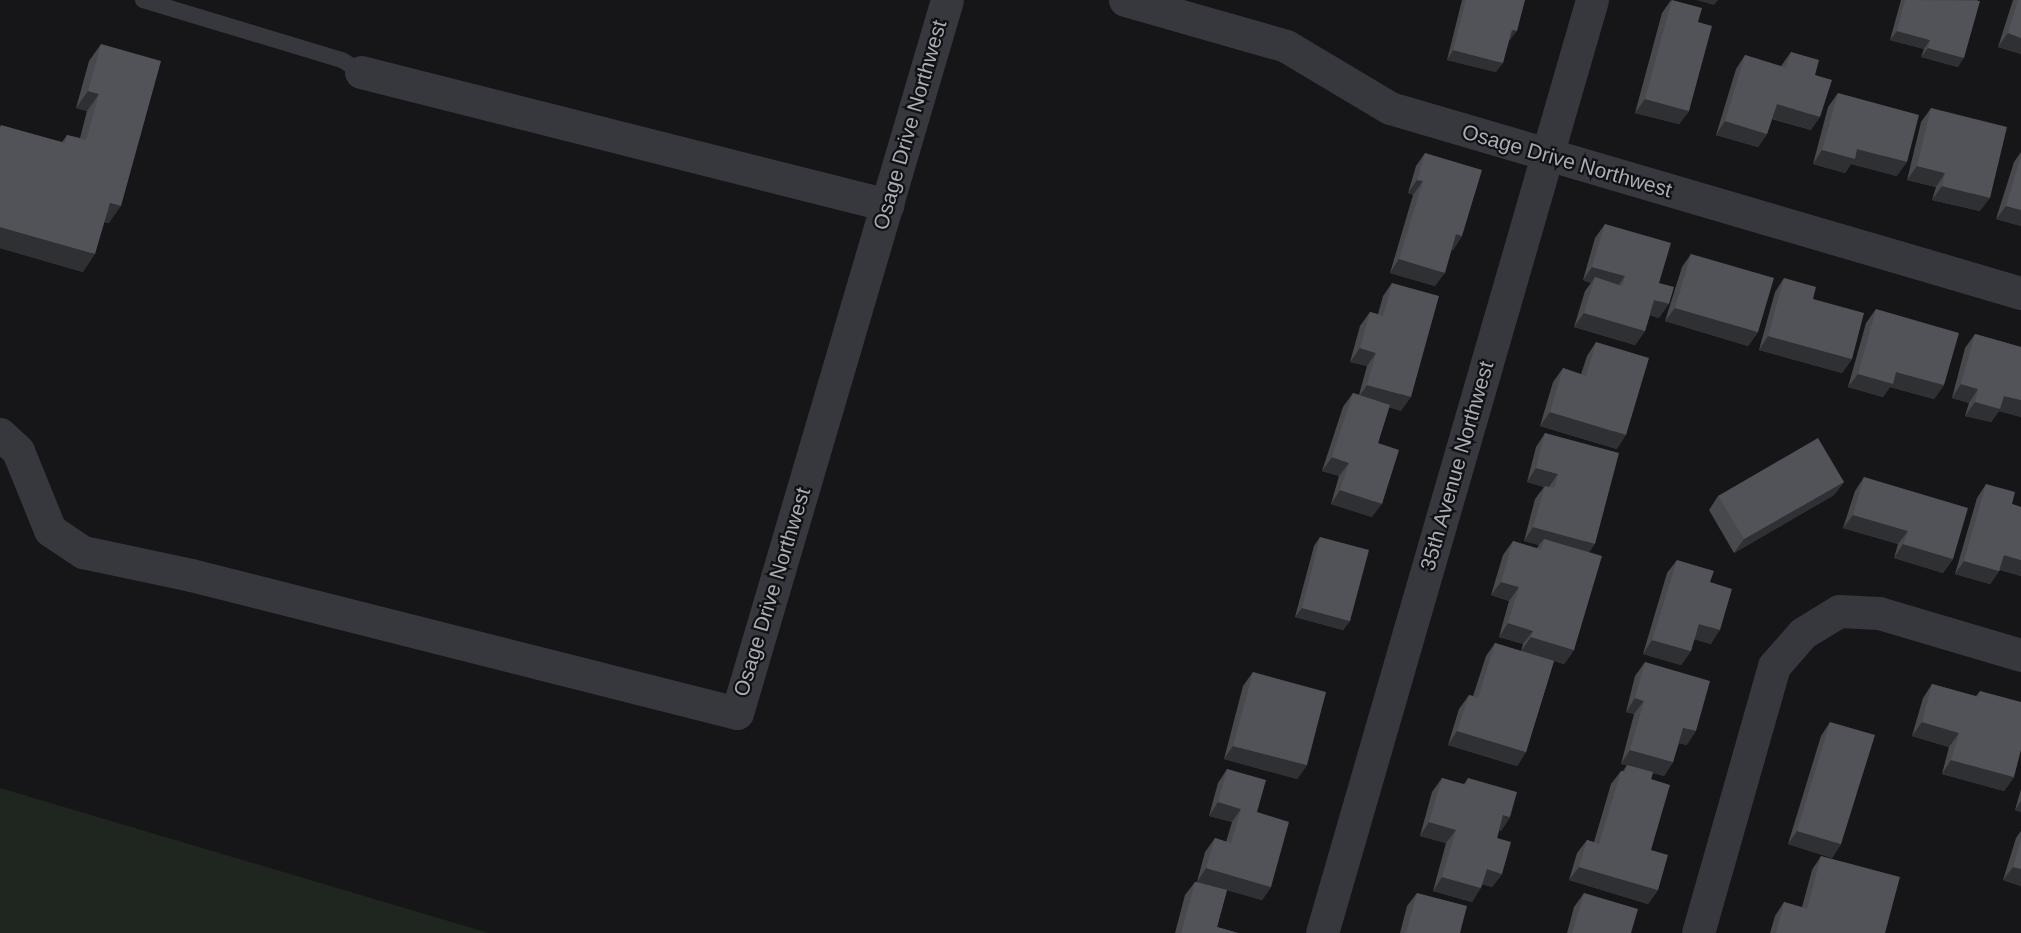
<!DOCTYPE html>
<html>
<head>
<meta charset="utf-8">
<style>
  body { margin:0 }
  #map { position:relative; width:2021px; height:933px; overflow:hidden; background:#161618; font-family:Helvetica,sans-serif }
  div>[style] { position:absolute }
  .green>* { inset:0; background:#1e261f }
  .lane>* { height:16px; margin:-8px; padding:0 8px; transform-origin:8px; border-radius:8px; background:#37383d }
  .street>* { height:33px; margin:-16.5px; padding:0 16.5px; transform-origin:16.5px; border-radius:16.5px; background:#37383d }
  .wall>* { inset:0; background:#47494d }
  .shaded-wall>* { inset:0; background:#2f3033 }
  .building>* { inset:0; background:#525359 }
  span { translate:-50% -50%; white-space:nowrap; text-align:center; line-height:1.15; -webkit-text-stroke:4.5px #111113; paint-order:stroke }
  .street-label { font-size:21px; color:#a8adb8 }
</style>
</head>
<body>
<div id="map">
  <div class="green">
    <i style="clip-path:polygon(0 788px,455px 923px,488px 933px,0 933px)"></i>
  </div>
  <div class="lane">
    <i style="left:143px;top:0;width:208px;rotate:16.8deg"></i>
    <i style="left:342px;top:60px;width:22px;rotate:32deg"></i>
  </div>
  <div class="street">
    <i style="left:1125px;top:0;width:167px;rotate:15.9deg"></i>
    <i style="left:1286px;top:46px;width:121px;rotate:30.8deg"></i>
    <i style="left:1390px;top:108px;width:658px;rotate:16.34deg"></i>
    <i style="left:361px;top:72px;width:543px;rotate:14.19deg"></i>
    <i style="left:0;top:434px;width:25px;rotate:43deg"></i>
    <i style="left:18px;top:451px;width:85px;rotate:67.9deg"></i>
    <i style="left:50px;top:530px;width:40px;rotate:34deg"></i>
    <i style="left:83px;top:552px;width:110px;rotate:12deg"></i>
    <i style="left:191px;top:575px;width:563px;rotate:14.18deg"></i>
    <i style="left:737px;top:713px;width:743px;rotate:-73.59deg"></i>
    <i style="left:1322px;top:933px;width:971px;rotate:-73.86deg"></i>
    <i style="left:1698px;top:933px;width:278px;rotate:-74.1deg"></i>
    <i style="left:1774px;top:666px;width:44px;rotate:-48.7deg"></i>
    <i style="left:1803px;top:633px;width:42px;rotate:-31.4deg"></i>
    <i style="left:1839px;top:611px;width:40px;rotate:2.9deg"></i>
    <i style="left:1879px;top:613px;width:148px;rotate:16.5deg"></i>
  </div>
  <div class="wall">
    <i style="clip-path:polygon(1462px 0,1525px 0,1510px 40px,1509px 40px,1496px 72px,1447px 60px)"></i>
    <i style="clip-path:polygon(1671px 0,1698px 22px,1689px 111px,1679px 124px,1635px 113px,1662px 13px)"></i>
    <i style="clip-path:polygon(1901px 0,1978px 0,1958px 67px,1921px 57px,1924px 49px,1890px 40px)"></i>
    <i style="clip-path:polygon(2013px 0,2021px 0,2021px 54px,1998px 47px)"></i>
    <i style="clip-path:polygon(101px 44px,109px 223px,104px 222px,83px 272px,0 248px,0 126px,62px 142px,67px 135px,80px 138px,87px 111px,76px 108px,89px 61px)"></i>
    <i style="clip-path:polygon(1791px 52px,1815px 75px,1811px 130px,1772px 119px,1767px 134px,1758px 147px,1716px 135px,1736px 69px,1745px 55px,1781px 66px)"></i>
    <i style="clip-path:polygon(1838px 93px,1897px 176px,1851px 164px,1845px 173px,1813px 164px,1828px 107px)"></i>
    <i style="clip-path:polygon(1931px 108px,1980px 211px,1932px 200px,1936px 187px,1907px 180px,1921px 122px)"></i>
    <i style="clip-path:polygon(2021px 152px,2021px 226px,1996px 219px,2014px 162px)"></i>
    <i style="clip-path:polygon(1425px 153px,1462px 236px,1453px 250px,1452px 249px,1435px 286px,1390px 273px,1413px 195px,1408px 193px,1416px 166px)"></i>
    <i style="clip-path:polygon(1605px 224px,1659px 283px,1659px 318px,1650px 315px,1645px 331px,1635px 345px,1574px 327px,1585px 291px,1591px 283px,1583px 280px,1595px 238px)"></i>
    <i style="clip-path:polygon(1691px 254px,1758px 332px,1748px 346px,1665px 321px,1682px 267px)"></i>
    <i style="clip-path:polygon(1784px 278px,1813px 299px,1852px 359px,1842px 373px,1759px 350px,1775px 292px)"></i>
    <i style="clip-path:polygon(1392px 283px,1401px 411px,1389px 407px,1378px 443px,1372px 517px,1331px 504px,1339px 476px,1322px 471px,1343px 407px,1353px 393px,1359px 395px,1367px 366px,1350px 362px,1360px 326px,1370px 312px,1378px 314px,1383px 296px)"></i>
    <i style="clip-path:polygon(1876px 309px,1944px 385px,1934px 399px,1890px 387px,1883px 397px,1848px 387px,1866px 323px)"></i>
    <i style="clip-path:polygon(1975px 334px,2021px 347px,2021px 417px,1999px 411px,1991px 422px,1965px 416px,1969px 403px,1952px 398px,1965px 348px)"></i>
    <i style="clip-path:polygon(1596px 342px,1617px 449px,1540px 426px,1553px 382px,1563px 368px,1581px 374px,1587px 356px)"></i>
    <i style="clip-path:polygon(1545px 433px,1589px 552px,1574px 650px,1564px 664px,1554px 661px,1526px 752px,1517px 766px,1448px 745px,1459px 709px,1469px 695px,1473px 696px,1486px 656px,1495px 643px,1521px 651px,1523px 644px,1499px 637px,1509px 601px,1491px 595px,1503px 555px,1513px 541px,1537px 548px,1539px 545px,1524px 541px,1535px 499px,1544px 487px,1527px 482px,1536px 447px)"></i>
    <i style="clip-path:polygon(1864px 477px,1953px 559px,1943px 573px,1894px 558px,1898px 544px,1843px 528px,1855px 491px)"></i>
    <i style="clip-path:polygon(1844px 482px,1834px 495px,1734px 553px,1709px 510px,1718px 496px)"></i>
    <i style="clip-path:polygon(1986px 484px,2012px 504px,2021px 507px,2021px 576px,2000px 570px,1990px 584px,1955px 574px,1977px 498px)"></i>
    <i style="clip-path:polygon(1320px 537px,1350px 621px,1343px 630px,1295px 617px,1314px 546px)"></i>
    <i style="clip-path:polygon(1677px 560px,1710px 582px,1711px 644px,1694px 639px,1691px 651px,1681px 665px,1643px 654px,1667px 573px)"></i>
    <i style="clip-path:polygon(1645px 662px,1687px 745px,1679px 743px,1673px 762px,1664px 776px,1653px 773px,1651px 779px,1651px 850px,1658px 890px,1648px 904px,1569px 880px,1577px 853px,1587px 840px,1594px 842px,1611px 784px,1621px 771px,1623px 771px,1627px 765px,1621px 764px,1634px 714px,1626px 712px,1635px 676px)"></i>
    <i style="clip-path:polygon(1253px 672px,1307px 765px,1297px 779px,1224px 759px,1243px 686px)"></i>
    <i style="clip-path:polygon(1932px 684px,1976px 696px,1980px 691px,2014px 777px,2004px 791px,1942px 774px,1949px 747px,1912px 736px,1923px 698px)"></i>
    <i style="clip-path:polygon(1830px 722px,1841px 844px,1832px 858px,1788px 844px,1821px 736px)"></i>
    <i style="clip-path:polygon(1227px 769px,1257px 812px,1271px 887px,1262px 900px,1227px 890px,1217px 927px,1238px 933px,1175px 933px,1185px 895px,1195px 882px,1197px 882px,1205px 852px,1215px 838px,1226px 842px,1232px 822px,1209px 816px,1218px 783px)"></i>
    <i style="clip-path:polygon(1442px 778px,1464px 784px,1468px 778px,1510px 817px,1501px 831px,1499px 830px,1497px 838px,1502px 874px,1492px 887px,1482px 884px,1472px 902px,1433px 891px,1446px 843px,1420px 836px,1432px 792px)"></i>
    <i style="clip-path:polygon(2021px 789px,2021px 812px,2015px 810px)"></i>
    <i style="clip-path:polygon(2021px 831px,2021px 886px,2003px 880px,2016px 838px)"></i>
    <i style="clip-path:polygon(1821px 856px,1885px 933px,1770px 933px,1775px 916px,1784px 902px,1802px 907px,1812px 870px)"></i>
    <i style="clip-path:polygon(1417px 893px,1460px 933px,1400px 933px,1407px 906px)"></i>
    <i style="clip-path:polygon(1584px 893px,1631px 933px,1567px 933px,1574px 907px)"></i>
  </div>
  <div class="shaded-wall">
    <i style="clip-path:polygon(1696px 0,1718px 0,1714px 5px)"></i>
    <i style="clip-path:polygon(1512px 30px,1517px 31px,1510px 40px,1505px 40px)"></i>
    <i style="clip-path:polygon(1897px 31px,1930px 40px,1924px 49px,1890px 40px)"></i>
    <i style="clip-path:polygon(2008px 33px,2021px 38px,2021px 54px,1998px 47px)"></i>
    <i style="clip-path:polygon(1928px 48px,1964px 58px,1958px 67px,1921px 57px)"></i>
    <i style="clip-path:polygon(1453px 50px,1503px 63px,1496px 72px,1447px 60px)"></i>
    <i style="clip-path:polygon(88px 91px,99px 94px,87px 111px,76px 108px)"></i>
    <i style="clip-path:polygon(1645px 99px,1689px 111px,1679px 124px,1635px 113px)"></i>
    <i style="clip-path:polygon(1777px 104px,1820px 117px,1811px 130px,1767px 117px)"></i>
    <i style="clip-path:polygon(1725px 121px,1767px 134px,1758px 147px,1716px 135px)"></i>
    <i style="clip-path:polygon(1857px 149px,1907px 162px,1897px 176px,1851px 164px,1845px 173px,1813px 164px,1822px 150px)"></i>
    <i style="clip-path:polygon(1917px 166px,1945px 173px,1936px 187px,1907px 180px)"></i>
    <i style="clip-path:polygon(1417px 180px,1423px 181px,1413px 195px,1408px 193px)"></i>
    <i style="clip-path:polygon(1942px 186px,1990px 198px,1980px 211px,1932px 200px)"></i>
    <i style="clip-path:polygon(110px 203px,121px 206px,109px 223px,98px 220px)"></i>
    <i style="clip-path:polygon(2006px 206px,2021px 210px,2021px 226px,1996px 219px)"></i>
    <i style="clip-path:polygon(0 227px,95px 254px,83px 272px,0 248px)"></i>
    <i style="clip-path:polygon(1456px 234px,1462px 236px,1453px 250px,1447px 248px)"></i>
    <i style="clip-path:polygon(1399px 259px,1445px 273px,1435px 286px,1390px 273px)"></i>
    <i style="clip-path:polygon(1592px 267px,1625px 276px,1615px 290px,1595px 277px,1591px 283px,1583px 280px)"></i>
    <i style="clip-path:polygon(1654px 300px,1669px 304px,1659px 318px,1645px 314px)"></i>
    <i style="clip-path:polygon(1675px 308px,1758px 332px,1748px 346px,1665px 321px)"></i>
    <i style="clip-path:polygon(1584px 313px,1645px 331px,1635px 345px,1574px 327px)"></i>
    <i style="clip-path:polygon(1768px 336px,1852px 359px,1842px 373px,1759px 350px)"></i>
    <i style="clip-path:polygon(1360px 348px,1376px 353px,1367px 366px,1350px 362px)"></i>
    <i style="clip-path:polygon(1896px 372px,1944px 385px,1934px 399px,1890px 387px,1883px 397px,1848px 387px,1858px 374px)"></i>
    <i style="clip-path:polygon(1961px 384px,1978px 389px,1969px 403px,1952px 398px)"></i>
    <i style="clip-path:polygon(1367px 385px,1411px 397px,1401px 411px,1358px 398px)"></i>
    <i style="clip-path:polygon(2004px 396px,2021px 400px,2021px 417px,1999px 411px,1991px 422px,1965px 416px,1975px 402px)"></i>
    <i style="clip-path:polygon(1550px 412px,1626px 435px,1617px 449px,1540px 426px)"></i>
    <i style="clip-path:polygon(1332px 457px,1349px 463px,1339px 476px,1322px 471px)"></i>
    <i style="clip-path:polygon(1536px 468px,1558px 474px,1548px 488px,1527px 482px)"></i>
    <i style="clip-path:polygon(1844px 482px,1834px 495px,1734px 553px,1744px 539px)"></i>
    <i style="clip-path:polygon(1340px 490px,1382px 504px,1372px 517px,1331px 504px)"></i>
    <i style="clip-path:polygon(1853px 515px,1908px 531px,1898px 544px,1843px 528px)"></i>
    <i style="clip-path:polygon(1533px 527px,1595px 544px,1586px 557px,1544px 539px,1539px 545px,1524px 541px)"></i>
    <i style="clip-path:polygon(1903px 544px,1953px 559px,1943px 573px,1894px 558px)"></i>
    <i style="clip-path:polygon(2004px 555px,2021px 560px,2021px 576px,1994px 568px)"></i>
    <i style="clip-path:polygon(1964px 561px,1999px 571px,1990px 584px,1955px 574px)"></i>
    <i style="clip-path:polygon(1501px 582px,1519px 587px,1509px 601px,1491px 595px)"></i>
    <i style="clip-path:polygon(1302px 608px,1350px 621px,1343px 630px,1295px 617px)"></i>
    <i style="clip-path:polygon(1508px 623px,1533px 631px,1523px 644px,1499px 637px)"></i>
    <i style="clip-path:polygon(1699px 624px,1720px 630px,1711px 644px,1689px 638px)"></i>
    <i style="clip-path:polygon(1531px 637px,1574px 650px,1564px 664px,1521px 651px)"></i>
    <i style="clip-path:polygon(1652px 640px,1691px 651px,1681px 665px,1643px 654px)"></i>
    <i style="clip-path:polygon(1635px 698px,1644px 701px,1634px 714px,1626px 712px)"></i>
    <i style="clip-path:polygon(1922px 722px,1959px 733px,1949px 747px,1912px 736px)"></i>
    <i style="clip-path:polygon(1683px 728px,1696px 731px,1687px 745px,1673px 742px)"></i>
    <i style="clip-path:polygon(1457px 731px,1526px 752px,1517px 766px,1448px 745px)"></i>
    <i style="clip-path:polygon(1233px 746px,1307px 765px,1297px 779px,1224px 759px)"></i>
    <i style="clip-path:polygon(1630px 750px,1673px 762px,1664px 776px,1621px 764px)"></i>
    <i style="clip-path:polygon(1951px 760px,2014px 777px,2004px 791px,1942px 774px)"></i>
    <i style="clip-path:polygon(2021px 801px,2021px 812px,2015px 810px)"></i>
    <i style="clip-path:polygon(1218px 802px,1241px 809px,1232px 822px,1209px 816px)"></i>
    <i style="clip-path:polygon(1503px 815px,1510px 817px,1501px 831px,1493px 829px)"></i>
    <i style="clip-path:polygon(1429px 822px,1456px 830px,1446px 843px,1420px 836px)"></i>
    <i style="clip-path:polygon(1797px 831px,1841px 844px,1832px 858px,1788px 844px)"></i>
    <i style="clip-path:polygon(1579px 867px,1658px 890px,1648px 904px,1569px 880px)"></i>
    <i style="clip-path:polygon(2013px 867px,2021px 869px,2021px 886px,2003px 880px)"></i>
    <i style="clip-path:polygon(1206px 868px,1271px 887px,1262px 900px,1197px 882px)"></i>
    <i style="clip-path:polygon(1487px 869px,1502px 874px,1492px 887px,1477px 883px)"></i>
    <i style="clip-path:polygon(1442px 877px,1481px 888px,1472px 902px,1433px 891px)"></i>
  </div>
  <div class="building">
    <i style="clip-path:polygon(1466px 0,1525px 0,1517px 31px,1512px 30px,1503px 63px,1453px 50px)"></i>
    <i style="clip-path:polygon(1672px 0,1702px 8px,1698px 22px,1712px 26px,1689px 111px,1645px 99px)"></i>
    <i style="clip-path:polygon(1905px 0,1980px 1px,1964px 58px,1928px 48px,1930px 40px,1897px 31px)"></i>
    <i style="clip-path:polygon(2018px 0,2021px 0,2021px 38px,2008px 33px)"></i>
    <i style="clip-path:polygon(101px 44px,161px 61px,121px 206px,110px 203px,95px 254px,0 227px,0 128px,1px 125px,65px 143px,67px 135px,86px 140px,99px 94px,88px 91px)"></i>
    <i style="clip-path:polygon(1791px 52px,1819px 60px,1815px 75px,1832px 80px,1820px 117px,1777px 104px,1767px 134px,1725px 121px,1745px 55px,1786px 68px)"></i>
    <i style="clip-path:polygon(1838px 93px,1919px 115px,1907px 162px,1857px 149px,1855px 159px,1822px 150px)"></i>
    <i style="clip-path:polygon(1931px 108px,2007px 127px,1990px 198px,1942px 186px,1945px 173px,1917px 166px)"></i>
    <i style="clip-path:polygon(1425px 153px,1482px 170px,1462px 236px,1456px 234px,1445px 273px,1399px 259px,1423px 181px,1417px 180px)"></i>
    <i style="clip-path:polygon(2021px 156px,2021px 210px,2006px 206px)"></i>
    <i style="clip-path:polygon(1605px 224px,1671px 243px,1659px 283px,1674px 287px,1669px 304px,1654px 300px,1645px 331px,1584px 313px,1595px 277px,1622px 286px,1625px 276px,1592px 267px)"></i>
    <i style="clip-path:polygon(1691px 254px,1774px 278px,1758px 332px,1675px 308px)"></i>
    <i style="clip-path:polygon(1784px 278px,1816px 287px,1813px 299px,1864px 313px,1852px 359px,1768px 336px)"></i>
    <i style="clip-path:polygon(1392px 283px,1439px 296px,1411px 397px,1367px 385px,1376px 353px,1360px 348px,1370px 312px,1383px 316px)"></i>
    <i style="clip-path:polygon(1876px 309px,1959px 333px,1944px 385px,1896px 372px,1893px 384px,1858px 374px)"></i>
    <i style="clip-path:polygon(1975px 334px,2021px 347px,2021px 400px,2004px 396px,2000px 409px,1975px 402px,1978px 389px,1961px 384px)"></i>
    <i style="clip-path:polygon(1596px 342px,1649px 358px,1626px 435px,1550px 412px,1563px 368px,1586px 376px)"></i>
    <i style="clip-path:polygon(1353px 393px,1390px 405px,1378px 443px,1399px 450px,1382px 504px,1340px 490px,1349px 463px,1332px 457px)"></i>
    <i style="clip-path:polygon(1545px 433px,1619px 453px,1595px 544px,1533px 527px,1545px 486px,1554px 488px,1558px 474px,1536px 468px)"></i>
    <i style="clip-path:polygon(1818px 438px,1844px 482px,1744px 539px,1718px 496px)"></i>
    <i style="clip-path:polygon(1864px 477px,1968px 508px,1953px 559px,1903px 544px,1908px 531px,1853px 515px)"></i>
    <i style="clip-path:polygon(1986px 484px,2015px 492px,2012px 504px,2021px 507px,2021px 560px,2004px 555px,1999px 571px,1964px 561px)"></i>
    <i style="clip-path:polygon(1320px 537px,1369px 550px,1350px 621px,1302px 608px)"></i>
    <i style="clip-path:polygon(1544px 539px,1602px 556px,1574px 650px,1531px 637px,1533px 631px,1508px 623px,1519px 587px,1501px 582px,1513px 541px,1541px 550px)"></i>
    <i style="clip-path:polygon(1677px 560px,1714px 571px,1710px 582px,1732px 589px,1720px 630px,1699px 624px,1691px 651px,1652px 640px)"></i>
    <i style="clip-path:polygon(1495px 643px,1554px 661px,1526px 752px,1457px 731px,1469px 695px,1478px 698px)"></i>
    <i style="clip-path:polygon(1645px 662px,1710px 681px,1696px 731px,1683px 728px,1673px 762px,1630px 750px,1644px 701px,1635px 698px)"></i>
    <i style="clip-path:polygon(1253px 672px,1326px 692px,1307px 765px,1233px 746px)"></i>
    <i style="clip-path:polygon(1932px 684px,1978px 697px,1980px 691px,2021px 702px,2021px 750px,2014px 777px,1951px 760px,1959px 733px,1922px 722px)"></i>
    <i style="clip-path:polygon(1830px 722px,1875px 735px,1841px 844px,1797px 831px)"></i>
    <i style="clip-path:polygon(1627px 765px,1653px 772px,1651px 779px,1670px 785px,1651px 850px,1668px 855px,1658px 890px,1579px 867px,1587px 840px,1599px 844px,1621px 771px,1625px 772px)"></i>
    <i style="clip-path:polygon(1227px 769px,1266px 780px,1257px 812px,1289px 822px,1271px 887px,1206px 868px,1215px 838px,1231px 843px,1241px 809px,1218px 802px)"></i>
    <i style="clip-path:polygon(1442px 778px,1466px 785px,1468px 778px,1517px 792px,1510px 817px,1503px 815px,1497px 838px,1511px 842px,1502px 874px,1487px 869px,1481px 888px,1442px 877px,1456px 830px,1429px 822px)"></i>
    <i style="clip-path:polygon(2021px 839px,2021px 869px,2013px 867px)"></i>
    <i style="clip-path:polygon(1821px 856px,1900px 877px,1885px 933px,1776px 933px,1784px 902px,1807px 909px)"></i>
    <i style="clip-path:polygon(1195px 882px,1227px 890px,1217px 927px,1238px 933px,1181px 933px)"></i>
    <i style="clip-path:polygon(1417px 893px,1467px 906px,1460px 933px,1406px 933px)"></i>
    <i style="clip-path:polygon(1584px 893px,1638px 909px,1631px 933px,1572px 933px)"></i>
  </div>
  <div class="street-label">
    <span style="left:910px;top:125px;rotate:-74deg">Osage Drive Northwest</span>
    <span style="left:1567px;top:161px;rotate:16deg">Osage Drive Northwest</span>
    <span style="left:1457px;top:466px;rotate:-74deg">35th Avenue Northwest</span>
    <span style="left:772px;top:592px;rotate:-73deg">Osage Drive Northwest</span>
  </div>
</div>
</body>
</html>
